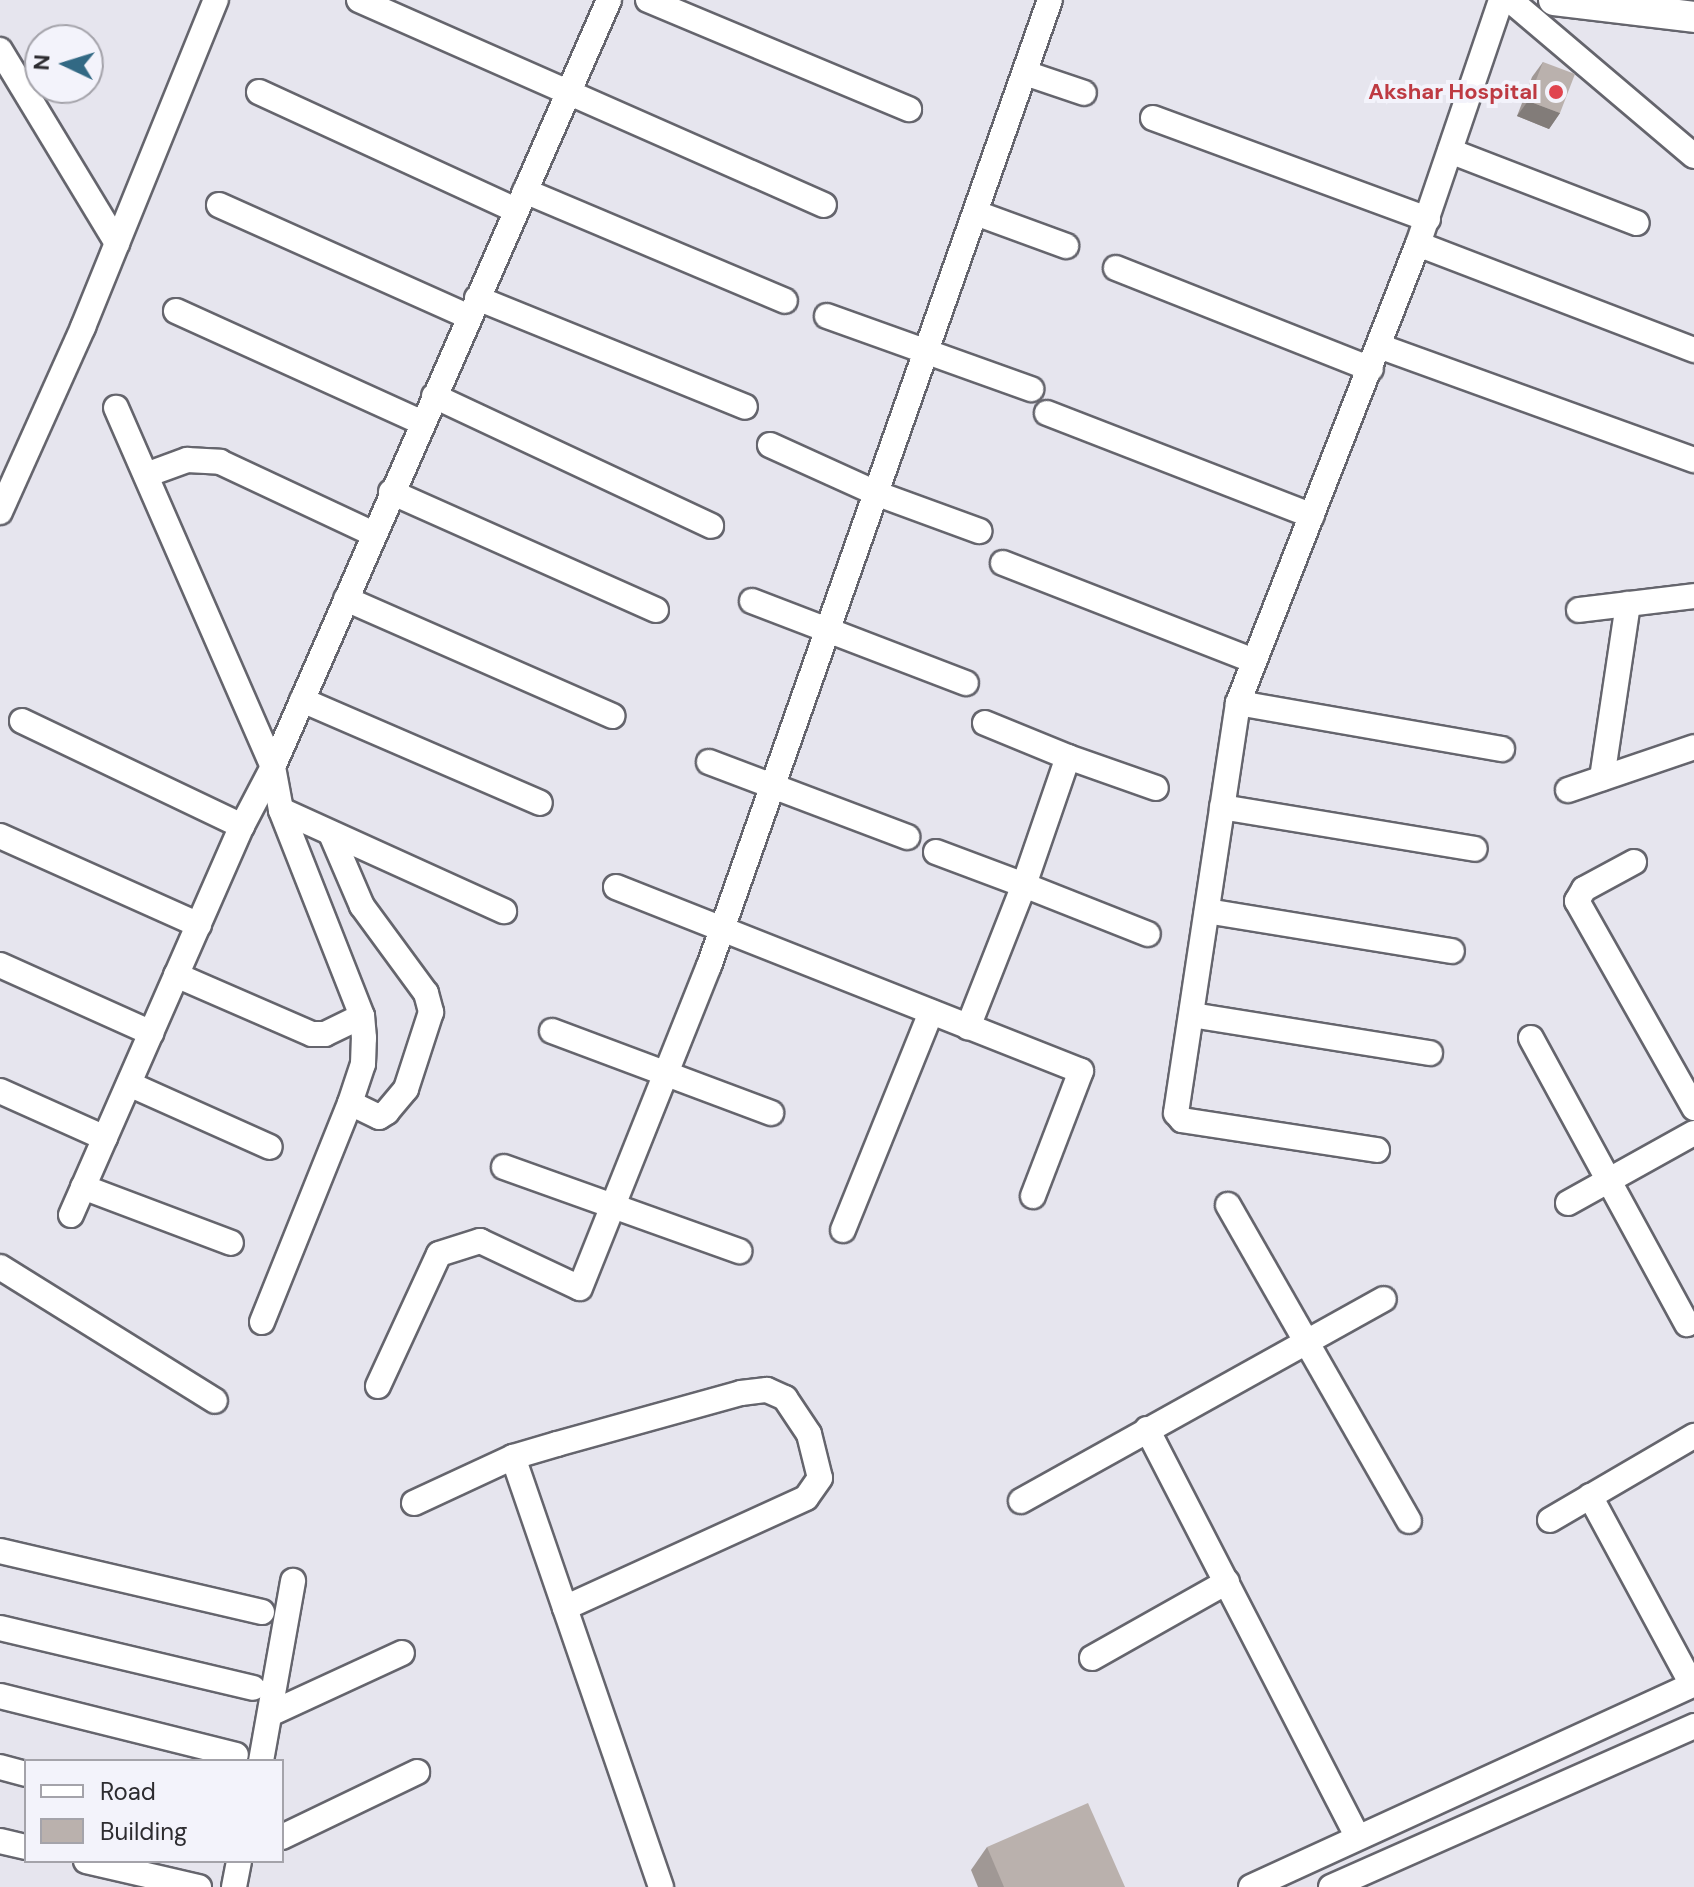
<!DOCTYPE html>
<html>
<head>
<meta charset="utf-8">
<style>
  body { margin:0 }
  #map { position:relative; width:1694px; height:1887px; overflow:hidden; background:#e6e5ee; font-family:"DM Sans",sans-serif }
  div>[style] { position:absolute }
  .roads { filter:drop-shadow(2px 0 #65656d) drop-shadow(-2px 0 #65656d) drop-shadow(0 2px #65656d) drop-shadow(0 -2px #65656d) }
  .minor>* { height:24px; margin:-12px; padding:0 12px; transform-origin:12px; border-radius:12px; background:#fff }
  .tertiary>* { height:30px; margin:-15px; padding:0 15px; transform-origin:15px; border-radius:15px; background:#fff }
  .wall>* { inset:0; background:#a09895 }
  .shaded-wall>* { inset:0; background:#827c79 }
  .building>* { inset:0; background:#bab1ad }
  .dots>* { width:22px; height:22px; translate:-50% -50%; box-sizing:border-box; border:4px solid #f3f3fb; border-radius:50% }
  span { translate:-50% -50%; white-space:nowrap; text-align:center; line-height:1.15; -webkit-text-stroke:8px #f3f3fb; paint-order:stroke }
  .health-label { font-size:22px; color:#be3a42; font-weight:700 }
  .right { translate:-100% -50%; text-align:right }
  .legend { position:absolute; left:24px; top:1759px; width:260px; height:104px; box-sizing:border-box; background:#f3f3fb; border:2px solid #a4a3aa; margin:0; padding:10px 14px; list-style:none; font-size:24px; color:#2d2c30 }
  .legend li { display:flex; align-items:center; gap:16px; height:40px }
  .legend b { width:40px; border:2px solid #a4a3aa }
  .north { position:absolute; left:24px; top:24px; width:80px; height:80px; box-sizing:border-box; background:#f3f3fb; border:2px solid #a4a3aa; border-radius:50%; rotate:274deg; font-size:22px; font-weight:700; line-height:32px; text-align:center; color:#2d2c30 }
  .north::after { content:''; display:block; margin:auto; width:28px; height:36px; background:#326984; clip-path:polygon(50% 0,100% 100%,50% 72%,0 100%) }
</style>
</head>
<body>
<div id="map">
  <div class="roads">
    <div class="minor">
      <i style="left:359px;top:0;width:508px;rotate:23.79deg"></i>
      <i style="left:648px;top:0;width:283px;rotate:22.7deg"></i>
      <i style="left:1510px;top:0;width:241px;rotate:40.3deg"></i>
      <i style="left:0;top:50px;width:226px;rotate:58.8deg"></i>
      <i style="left:1025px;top:73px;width:62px;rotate:18.7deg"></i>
      <i style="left:259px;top:92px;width:283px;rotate:24.7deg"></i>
      <i style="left:1153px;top:118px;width:293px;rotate:20.2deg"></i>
      <i style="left:1450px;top:151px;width:200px;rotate:21.1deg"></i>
      <i style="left:525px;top:191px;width:282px;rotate:22.9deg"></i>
      <i style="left:219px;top:205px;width:274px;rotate:24.1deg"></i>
      <i style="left:976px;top:213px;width:96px;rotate:20.1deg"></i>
      <i style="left:1418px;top:244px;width:296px;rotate:21deg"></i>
      <i style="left:1116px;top:268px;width:274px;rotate:21.6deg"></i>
      <i style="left:477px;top:298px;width:289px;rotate:22.1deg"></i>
      <i style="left:176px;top:311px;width:269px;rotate:24.4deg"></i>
      <i style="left:827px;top:316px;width:217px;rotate:19.7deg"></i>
      <i style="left:1379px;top:346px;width:335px;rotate:19.9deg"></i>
      <i style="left:434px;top:396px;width:306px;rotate:25.1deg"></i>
      <i style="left:1047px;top:413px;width:284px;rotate:21.2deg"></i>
      <i style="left:770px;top:445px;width:119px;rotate:24.4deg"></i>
      <i style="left:878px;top:494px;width:108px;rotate:20.1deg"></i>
      <i style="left:146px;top:475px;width:44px;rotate:-20.1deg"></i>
      <i style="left:187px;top:460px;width:33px;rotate:3deg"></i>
      <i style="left:220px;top:462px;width:170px;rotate:25.1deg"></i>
      <i style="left:391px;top:492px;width:290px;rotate:24deg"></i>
      <i style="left:0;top:512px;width:203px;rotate:-65.8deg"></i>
      <i style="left:83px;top:327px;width:353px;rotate:-67.9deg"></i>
      <i style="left:1003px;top:563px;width:269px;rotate:21.3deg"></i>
      <i style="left:346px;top:599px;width:291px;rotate:23.7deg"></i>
      <i style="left:752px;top:601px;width:229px;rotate:21deg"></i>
      <i style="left:1579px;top:610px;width:116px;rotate:-6.9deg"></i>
      <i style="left:302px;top:700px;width:259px;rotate:23.4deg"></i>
      <i style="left:1238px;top:703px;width:268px;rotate:9.9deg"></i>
      <i style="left:22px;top:721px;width:244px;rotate:25.5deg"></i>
      <i style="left:985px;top:723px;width:90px;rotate:22.3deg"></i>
      <i style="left:1068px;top:757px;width:135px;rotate:109deg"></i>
      <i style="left:1024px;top:885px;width:133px;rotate:21.6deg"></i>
      <i style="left:1068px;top:757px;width:93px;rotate:19.4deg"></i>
      <i style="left:709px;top:762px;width:212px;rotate:20.7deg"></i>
      <i style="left:1602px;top:778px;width:176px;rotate:-81.5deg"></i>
      <i style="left:1568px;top:790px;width:133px;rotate:-18.8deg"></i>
      <i style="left:1222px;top:807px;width:256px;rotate:9.4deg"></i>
      <i style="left:281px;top:810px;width:245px;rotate:24.4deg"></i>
      <i style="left:331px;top:834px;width:78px;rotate:66.7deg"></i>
      <i style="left:362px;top:906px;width:108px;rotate:53.7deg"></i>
      <i style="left:426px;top:993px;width:20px;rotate:75deg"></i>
      <i style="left:431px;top:1012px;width:81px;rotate:108deg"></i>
      <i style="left:406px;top:1089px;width:30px;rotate:130deg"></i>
      <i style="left:387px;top:1112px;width:9px;rotate:148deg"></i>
      <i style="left:379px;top:1117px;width:32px;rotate:-154deg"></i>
      <i style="left:0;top:836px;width:218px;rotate:24.1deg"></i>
      <i style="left:936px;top:852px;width:94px;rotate:20.6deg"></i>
      <i style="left:1024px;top:885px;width:153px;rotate:111.5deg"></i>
      <i style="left:1634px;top:862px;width:57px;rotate:151.6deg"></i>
      <i style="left:1584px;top:889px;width:14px;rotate:120deg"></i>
      <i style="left:1577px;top:901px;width:238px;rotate:60.5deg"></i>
      <i style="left:616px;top:887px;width:500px;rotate:21.59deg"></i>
      <i style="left:1081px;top:1071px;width:134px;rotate:111deg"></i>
      <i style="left:1207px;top:911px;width:248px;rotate:9.3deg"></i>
      <i style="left:0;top:965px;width:166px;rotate:24.2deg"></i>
      <i style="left:176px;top:975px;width:148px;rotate:23.5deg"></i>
      <i style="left:312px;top:1034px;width:13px"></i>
      <i style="left:325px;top:1034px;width:41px;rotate:-25.9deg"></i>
      <i style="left:1192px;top:1015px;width:241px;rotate:9.1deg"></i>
      <i style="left:552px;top:1031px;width:234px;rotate:20.5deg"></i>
      <i style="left:1531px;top:1038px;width:326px;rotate:61.4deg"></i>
      <i style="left:129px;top:1084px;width:154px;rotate:24.1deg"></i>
      <i style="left:0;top:1091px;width:115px;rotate:24.1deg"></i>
      <i style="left:1377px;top:1150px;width:197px;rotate:-171.3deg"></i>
      <i style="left:1182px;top:1120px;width:9px;rotate:-131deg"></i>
      <i style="left:1176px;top:1113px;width:415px;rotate:-81.4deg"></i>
      <i style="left:1238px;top:703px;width:493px;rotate:-68.6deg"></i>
      <i style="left:1418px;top:244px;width:258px;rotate:-71.2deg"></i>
      <i style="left:504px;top:1167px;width:250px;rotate:19.7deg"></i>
      <i style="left:83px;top:1187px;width:158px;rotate:20.7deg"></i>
      <i style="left:1568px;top:1203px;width:144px;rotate:-29.1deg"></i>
      <i style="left:1228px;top:1205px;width:364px;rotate:60.2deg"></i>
      <i style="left:71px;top:1215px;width:425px;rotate:-66.3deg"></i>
      <i style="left:242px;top:826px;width:67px;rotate:-62.3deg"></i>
      <i style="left:273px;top:767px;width:392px;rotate:-113.6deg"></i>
      <i style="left:843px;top:1230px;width:235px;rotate:-68deg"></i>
      <i style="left:0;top:1267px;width:253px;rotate:31.9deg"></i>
      <i style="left:262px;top:1322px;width:236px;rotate:-68.1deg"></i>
      <i style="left:350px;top:1103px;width:41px;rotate:-71.6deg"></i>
      <i style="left:363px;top:1064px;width:26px;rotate:-88deg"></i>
      <i style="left:364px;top:1038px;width:22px;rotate:-95deg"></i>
      <i style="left:362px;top:1016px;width:221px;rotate:-111.5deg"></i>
      <i style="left:281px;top:810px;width:44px;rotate:-100.5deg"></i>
      <i style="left:273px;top:767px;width:837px;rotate:-66.34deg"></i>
      <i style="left:378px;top:1386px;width:145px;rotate:-65.2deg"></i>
      <i style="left:439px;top:1254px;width:43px;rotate:-17.6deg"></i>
      <i style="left:480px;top:1241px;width:110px;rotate:25.2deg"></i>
      <i style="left:580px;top:1288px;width:347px;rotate:-68.2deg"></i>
      <i style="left:709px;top:966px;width:1024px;rotate:-70.56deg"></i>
      <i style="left:1147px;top:1429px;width:459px;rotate:62.7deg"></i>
      <i style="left:513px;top:1457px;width:455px;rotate:71deg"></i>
      <i style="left:1590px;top:1496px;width:215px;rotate:61.6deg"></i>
      <i style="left:1021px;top:1501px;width:415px;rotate:-29.1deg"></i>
      <i style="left:414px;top:1503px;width:109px;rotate:-24.9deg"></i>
      <i style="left:513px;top:1457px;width:46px;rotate:-16.5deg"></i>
      <i style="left:557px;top:1444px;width:191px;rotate:-15.5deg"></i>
      <i style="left:741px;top:1393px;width:26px;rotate:-7deg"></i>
      <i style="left:767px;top:1390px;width:20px;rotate:24deg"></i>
      <i style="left:785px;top:1398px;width:43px;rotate:56.3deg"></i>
      <i style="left:809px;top:1434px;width:45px;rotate:76deg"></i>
      <i style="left:820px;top:1478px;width:24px;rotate:125deg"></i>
      <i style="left:806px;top:1498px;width:265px;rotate:155.5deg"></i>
      <i style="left:1550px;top:1520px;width:167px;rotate:-30.3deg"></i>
      <i style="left:0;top:1551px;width:269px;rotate:13.1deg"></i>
      <i style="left:0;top:1628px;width:260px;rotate:13.3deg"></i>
      <i style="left:1092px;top:1658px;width:155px;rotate:-29.4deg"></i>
      <i style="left:0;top:1696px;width:243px;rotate:14deg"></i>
      <i style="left:272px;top:1713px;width:143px;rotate:-24.8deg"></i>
      <i style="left:261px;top:1761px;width:183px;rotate:-79.9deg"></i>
      <i style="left:0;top:1767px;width:27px;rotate:15deg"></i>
      <i style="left:282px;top:1837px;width:150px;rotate:-25.7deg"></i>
      <i style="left:0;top:1841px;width:27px;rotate:13deg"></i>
      <i style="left:86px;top:1861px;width:116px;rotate:13deg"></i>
      <i style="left:234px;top:1887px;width:26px;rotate:-79deg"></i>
      <i style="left:1251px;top:1887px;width:487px;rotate:-24.6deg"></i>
      <i style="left:1331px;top:1887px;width:397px;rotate:-23.9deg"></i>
    </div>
    <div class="tertiary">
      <i style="left:1554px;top:0;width:141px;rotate:6.9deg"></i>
    </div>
  </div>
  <div class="wall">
    <i style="clip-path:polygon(1543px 62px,1560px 113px,1549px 129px,1517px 116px,1532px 77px)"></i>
    <i style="clip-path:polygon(987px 1847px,1125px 1887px,978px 1887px,971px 1870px)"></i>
  </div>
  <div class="shaded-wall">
    <i style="clip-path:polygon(1528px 101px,1560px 113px,1549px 129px,1517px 116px)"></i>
  </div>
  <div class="building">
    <i style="clip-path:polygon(1543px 62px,1575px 74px,1560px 113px,1528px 101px)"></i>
    <i style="clip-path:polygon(1088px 1803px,1125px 1887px,1004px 1887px,987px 1847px)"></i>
  </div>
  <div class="dots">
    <i style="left:1556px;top:92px;background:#e0444e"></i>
  </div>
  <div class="health-label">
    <span class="right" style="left:1538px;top:92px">Akshar Hospital</span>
  </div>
  <ul class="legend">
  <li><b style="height:10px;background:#fff"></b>Road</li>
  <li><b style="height:22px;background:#bab1ad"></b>Building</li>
  </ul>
  <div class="north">N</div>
</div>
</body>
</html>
